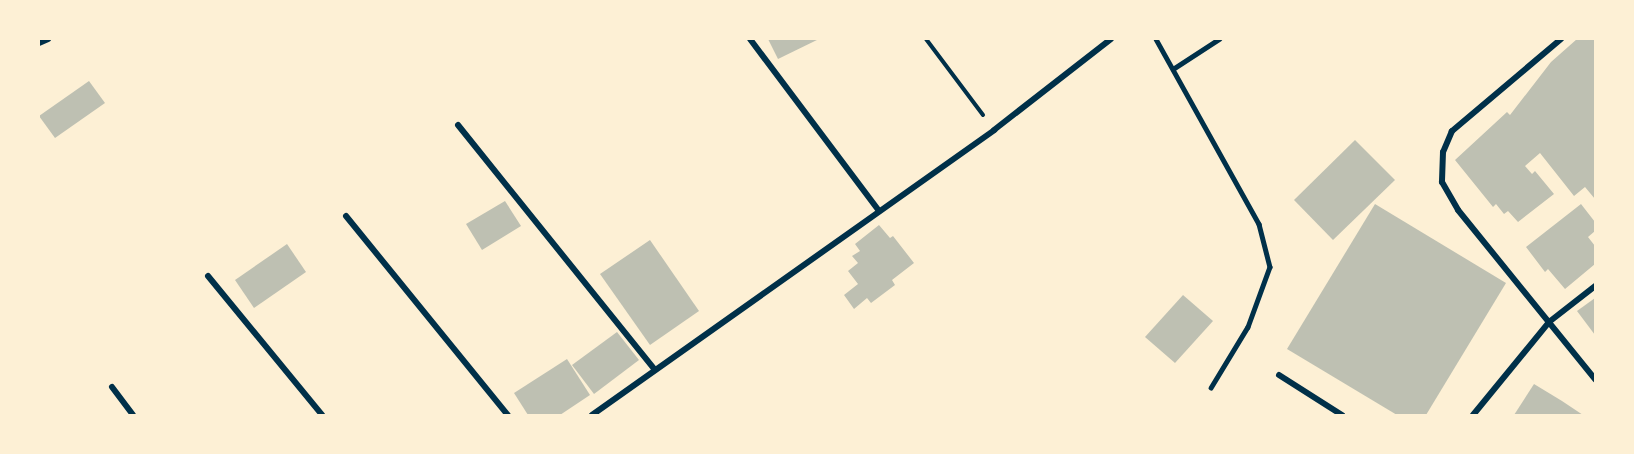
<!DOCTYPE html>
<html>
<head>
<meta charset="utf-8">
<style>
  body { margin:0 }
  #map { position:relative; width:1634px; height:454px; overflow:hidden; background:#fdf0d5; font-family:Commissioner,sans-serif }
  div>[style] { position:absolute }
  .building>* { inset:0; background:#bec0b2 }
  .path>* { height:4px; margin:-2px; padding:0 2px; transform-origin:2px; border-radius:2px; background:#003049 }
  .service>* { height:4.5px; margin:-2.25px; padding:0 2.25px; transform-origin:2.25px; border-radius:2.25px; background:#003049 }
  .minor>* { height:6px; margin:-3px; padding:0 3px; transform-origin:3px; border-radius:3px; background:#003049 }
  span { translate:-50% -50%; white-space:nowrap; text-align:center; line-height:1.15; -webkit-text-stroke:6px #fdf0d5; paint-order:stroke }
  .frame { position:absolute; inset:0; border:40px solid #fdf0d5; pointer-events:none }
</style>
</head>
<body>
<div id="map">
  <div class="building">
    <i style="clip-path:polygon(768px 39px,819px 39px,778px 59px)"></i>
    <i style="clip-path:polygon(1577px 39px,1595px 39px,1595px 199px,1585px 187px,1574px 196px,1540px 153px,1525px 166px,1532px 174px,1535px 171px,1554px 194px,1518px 222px,1508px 211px,1504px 214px,1496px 204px,1493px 207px,1455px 160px,1507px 112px,1510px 115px,1551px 62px)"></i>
    <i style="clip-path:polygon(89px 81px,105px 103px,55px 138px,39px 116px)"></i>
    <i style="clip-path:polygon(1355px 140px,1395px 180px,1333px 240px,1294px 200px)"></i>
    <i style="clip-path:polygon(505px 201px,521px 226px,482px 250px,466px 224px)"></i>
    <i style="clip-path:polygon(1375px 204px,1506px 283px,1426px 415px,1397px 415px,1287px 349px)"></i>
    <i style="clip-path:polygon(1581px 204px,1595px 222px,1595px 231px,1588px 237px,1595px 246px,1595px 264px,1565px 289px,1548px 269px,1545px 272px,1526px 247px)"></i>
    <i style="clip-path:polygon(879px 225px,890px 238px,893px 236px,914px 263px,892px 280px,895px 285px,871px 303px,867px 298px,854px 309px,844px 295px,858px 284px,848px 271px,858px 263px,852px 256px,860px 251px,855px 244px)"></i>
    <i style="clip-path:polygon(650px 240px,699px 311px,650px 345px,600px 274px)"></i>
    <i style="clip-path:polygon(287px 244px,306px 272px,254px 308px,235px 280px)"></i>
    <i style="clip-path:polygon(1183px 295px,1213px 321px,1175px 363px,1145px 337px)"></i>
    <i style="clip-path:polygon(1595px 298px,1595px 335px,1577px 311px)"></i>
    <i style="clip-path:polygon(617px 332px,639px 360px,594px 394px,572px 365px)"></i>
    <i style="clip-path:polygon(567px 359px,590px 395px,560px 415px,528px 415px,514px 393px)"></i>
    <i style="clip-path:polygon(1534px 384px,1562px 401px,1583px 415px,1514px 415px)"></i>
  </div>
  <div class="path">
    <i style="left:926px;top:39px;width:95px;rotate:53.1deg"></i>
  </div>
  <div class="service">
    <i style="left:1156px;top:39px;width:212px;rotate:60.9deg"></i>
    <i style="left:1259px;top:224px;width:44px;rotate:75.7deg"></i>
    <i style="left:1270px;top:267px;width:64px;rotate:110.1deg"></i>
    <i style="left:1248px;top:327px;width:71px;rotate:121.2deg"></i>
    <i style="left:1173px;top:69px;width:55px;rotate:-33.1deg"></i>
  </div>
  <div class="minor">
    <i style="left:750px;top:39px;width:215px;rotate:53.1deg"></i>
    <i style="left:1561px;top:39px;width:143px;rotate:139.8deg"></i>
    <i style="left:1452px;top:131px;width:23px;rotate:113deg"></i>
    <i style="left:1443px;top:152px;width:30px;rotate:92deg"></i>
    <i style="left:1442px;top:182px;width:32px;rotate:60deg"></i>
    <i style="left:1458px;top:210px;width:218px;rotate:51deg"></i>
    <i style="left:39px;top:43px;width:10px;rotate:-24deg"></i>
    <i style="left:458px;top:125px;width:314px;rotate:51.2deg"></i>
    <i style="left:346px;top:216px;width:257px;rotate:50.9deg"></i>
    <i style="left:208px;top:276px;width:180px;rotate:50.6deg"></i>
    <i style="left:1279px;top:375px;width:75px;rotate:32.4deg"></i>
    <i style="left:112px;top:387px;width:35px;rotate:53deg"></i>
    <i style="left:592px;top:415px;width:493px;rotate:-35.3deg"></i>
    <i style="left:994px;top:130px;width:148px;rotate:-37.9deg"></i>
    <i style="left:1473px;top:415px;width:120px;rotate:-50.7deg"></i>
    <i style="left:1549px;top:322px;width:58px;rotate:-38deg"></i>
  </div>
  <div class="frame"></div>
</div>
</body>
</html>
